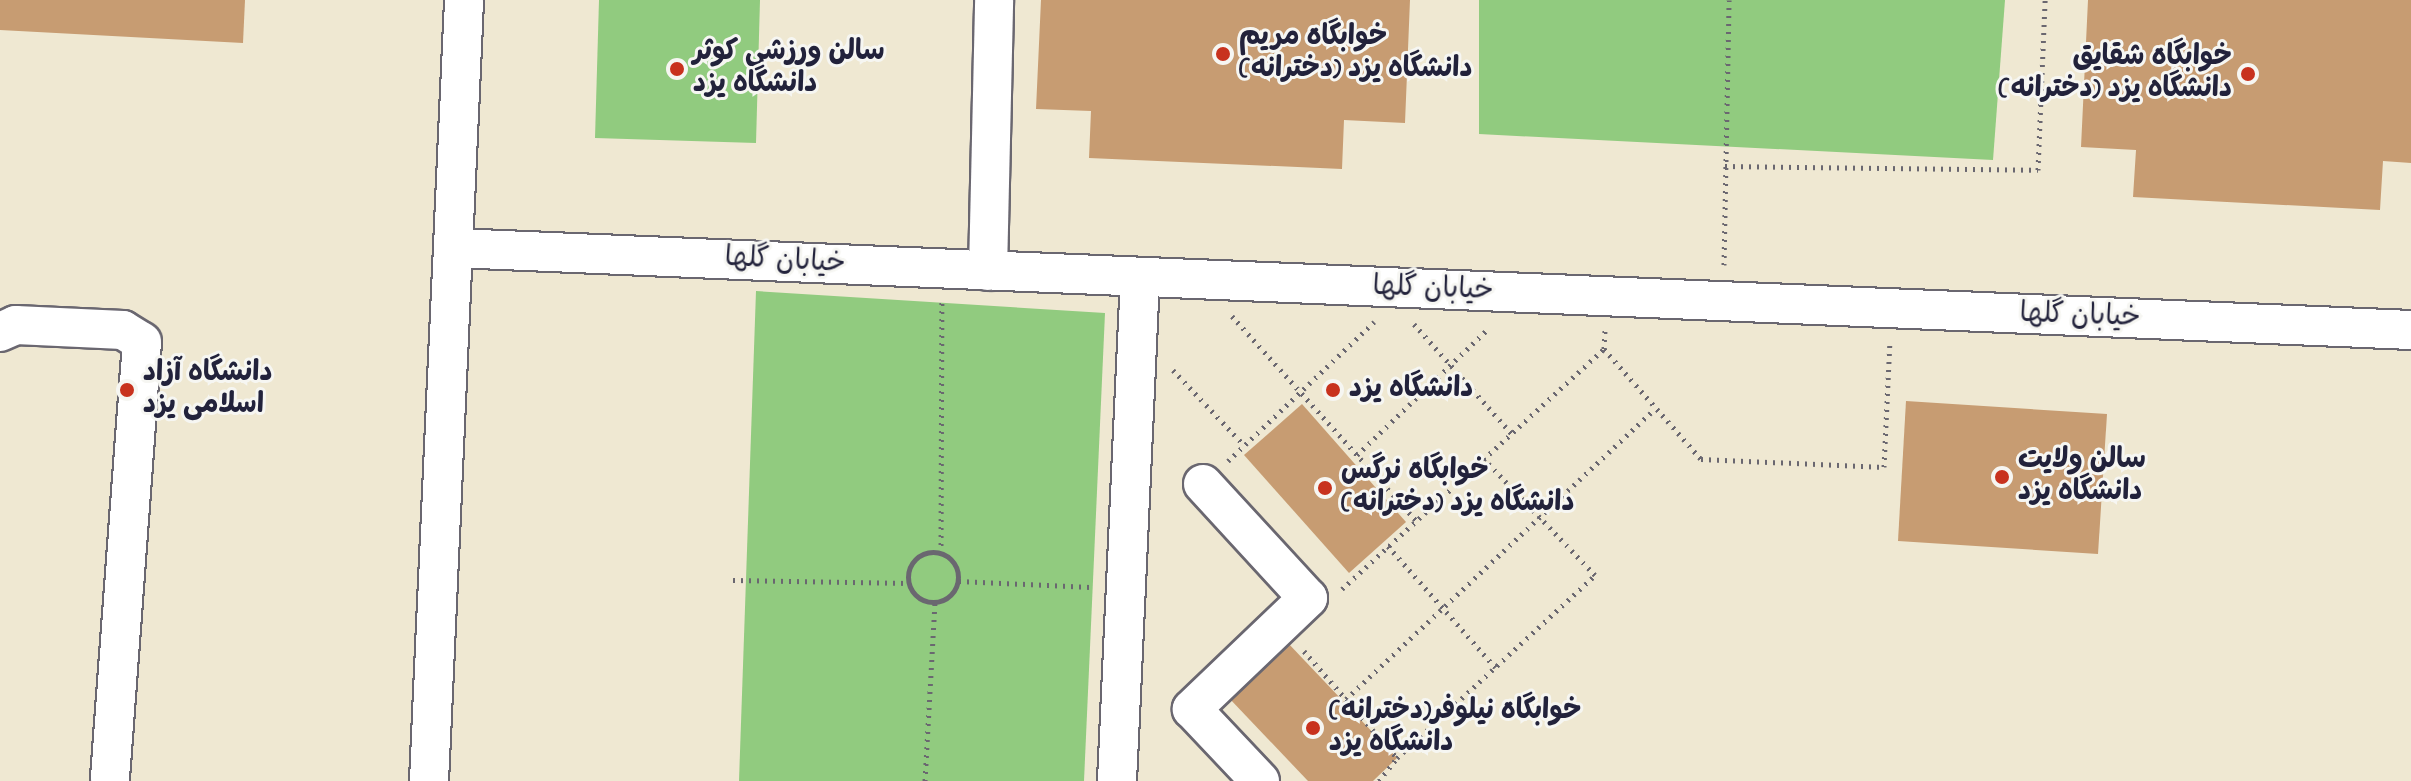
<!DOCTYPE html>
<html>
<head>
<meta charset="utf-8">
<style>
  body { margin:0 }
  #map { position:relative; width:2411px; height:781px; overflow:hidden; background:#efe8d2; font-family:"Indie Flower","Playpen Sans Arabic",sans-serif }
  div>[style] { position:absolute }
  .green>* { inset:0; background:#91cb7f }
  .building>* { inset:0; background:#c79c72 }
  .path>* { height:5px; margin-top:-2.5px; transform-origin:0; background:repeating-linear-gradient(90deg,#6a6770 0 2px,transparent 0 8px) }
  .path>.ring { margin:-2.5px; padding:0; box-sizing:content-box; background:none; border:5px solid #6a6770; border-radius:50% }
  .roads { filter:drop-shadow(2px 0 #6a6770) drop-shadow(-2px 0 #6a6770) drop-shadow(0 2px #6a6770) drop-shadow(0 -2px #6a6770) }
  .minor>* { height:38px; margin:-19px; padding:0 19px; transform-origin:19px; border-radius:19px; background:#fff }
  .dots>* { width:22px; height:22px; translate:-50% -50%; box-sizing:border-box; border:4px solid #f6f6f2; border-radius:50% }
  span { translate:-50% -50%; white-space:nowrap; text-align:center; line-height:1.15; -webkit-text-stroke:6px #f6f6f2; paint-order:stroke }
  .poi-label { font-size:28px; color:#22223b; font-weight:700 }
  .left { translate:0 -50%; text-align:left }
  .right { translate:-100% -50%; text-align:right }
  .street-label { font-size:28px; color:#22223b }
</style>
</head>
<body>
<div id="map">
  <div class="green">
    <i style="clip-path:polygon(599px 0,760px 0,756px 143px,595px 138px)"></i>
    <i style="clip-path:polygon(1479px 0,2005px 0,1993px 160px,1479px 134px)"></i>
    <i style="clip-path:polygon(756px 291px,1105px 313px,1084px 781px,739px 781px)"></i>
  </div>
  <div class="building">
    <i style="clip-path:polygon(0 0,245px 0,243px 43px,0 30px)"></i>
    <i style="clip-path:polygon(1041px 0,1410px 0,1405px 123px,1344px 120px,1342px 169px,1089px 158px,1091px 111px,1036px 109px)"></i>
    <i style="clip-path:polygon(2088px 0,2411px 0,2411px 163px,2383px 161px,2380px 210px,2133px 197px,2136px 150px,2081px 147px)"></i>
    <i style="clip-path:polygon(1906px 401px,2107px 414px,2098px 554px,1898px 541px)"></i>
    <i style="clip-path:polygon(1302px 404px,1406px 522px,1349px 573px,1244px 455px)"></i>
    <i style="clip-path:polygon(1287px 642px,1397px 758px,1373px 781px,1308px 781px,1229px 698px)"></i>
  </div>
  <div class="path">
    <i style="left:1725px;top:166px;width:313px;rotate:0.7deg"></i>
    <i style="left:2038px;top:170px;width:170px;rotate:-87.6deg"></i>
    <i style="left:1724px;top:265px;width:265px;rotate:-88.9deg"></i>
    <i style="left:1232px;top:316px;width:275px;rotate:48deg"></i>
    <i style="left:1414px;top:324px;width:147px;rotate:48.3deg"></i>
    <i style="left:1604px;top:349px;width:147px;rotate:48.6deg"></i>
    <i style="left:1701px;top:459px;width:183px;rotate:2.5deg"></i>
    <i style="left:1884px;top:467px;width:125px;rotate:-87.3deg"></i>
    <i style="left:1173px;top:370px;width:103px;rotate:46.6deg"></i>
    <i style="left:1357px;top:455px;width:183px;rotate:-43.9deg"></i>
    <i style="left:1228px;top:461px;width:202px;rotate:-43.6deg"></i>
    <i style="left:1388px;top:546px;width:162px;rotate:48.5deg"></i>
    <i class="ring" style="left:908px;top:552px;width:45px;height:45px"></i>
    <i style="left:941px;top:553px;width:251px;rotate:-89.8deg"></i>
    <i style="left:733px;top:580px;width:176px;rotate:1deg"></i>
    <i style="left:959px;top:581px;width:131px;rotate:2.6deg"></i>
    <i style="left:1342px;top:589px;width:355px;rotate:-42.5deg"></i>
    <i style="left:1604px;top:349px;width:19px;rotate:-87deg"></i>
    <i style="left:1304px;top:651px;width:142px;rotate:49deg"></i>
    <i style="left:1397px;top:758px;width:270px;rotate:-42.7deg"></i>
    <i style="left:1595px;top:575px;width:161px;rotate:-133.7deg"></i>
    <i style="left:1346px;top:699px;width:422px;rotate:-43.2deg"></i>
    <i style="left:925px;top:781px;width:178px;rotate:-86.8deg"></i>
    <i style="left:1379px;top:781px;width:29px;rotate:-52deg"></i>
  </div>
  <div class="roads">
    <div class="minor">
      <i style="left:455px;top:248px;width:1958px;rotate:2.4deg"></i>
      <i style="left:988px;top:271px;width:271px;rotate:-88.7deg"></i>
      <i style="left:0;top:332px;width:17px;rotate:-24deg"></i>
      <i style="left:16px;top:325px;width:107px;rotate:2.7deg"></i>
      <i style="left:123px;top:330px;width:22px;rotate:32deg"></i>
      <i style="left:142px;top:342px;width:440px;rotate:94.2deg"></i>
      <i style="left:1203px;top:484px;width:155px;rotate:47.4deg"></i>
      <i style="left:1308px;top:598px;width:161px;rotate:136.3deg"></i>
      <i style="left:1192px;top:709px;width:99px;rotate:46.6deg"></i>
      <i style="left:429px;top:781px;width:782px;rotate:-87.43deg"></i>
      <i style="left:1117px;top:781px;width:504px;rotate:-87.38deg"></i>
    </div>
  </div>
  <div class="dots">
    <i style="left:1223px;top:54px;background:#c8321e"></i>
    <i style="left:677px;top:69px;background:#c8321e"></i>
    <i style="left:2248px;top:74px;background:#c8321e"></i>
    <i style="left:127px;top:390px;background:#c8321e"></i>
    <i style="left:1333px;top:390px;background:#c8321e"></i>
    <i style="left:2002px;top:477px;background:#c8321e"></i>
    <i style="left:1325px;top:488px;background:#c8321e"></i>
    <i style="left:1313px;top:728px;background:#c8321e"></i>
  </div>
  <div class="poi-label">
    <span class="left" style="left:1239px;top:54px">خوابگاه مریم<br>(دخترانه) دانشگاه یزد</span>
    <span class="left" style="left:693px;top:69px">سالن ورزشی کوثر<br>دانشگاه یزد</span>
    <span class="right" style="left:2232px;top:74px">خوابگاه شقایق<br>(دخترانه) دانشگاه یزد</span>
    <span class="left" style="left:143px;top:390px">دانشگاه آزاد<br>اسلامی یزد</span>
    <span class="left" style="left:1349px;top:390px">دانشگاه یزد</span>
    <span class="left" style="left:2018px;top:477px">سالن ولایت<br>دانشگاه یزد</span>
    <span class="left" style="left:1341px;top:488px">خوابگاه نرگس<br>(دخترانه) دانشگاه یزد</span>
    <span class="left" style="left:1329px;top:728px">خوابگاه نیلوفر(دخترانه)<br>دانشگاه یزد</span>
  </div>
  <div class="street-label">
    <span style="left:785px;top:262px;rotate:3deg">خیابان گلها</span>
    <span style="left:1433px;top:290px;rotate:2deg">خیابان گلها</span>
    <span style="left:2080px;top:317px;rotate:2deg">خیابان گلها</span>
  </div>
</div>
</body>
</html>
